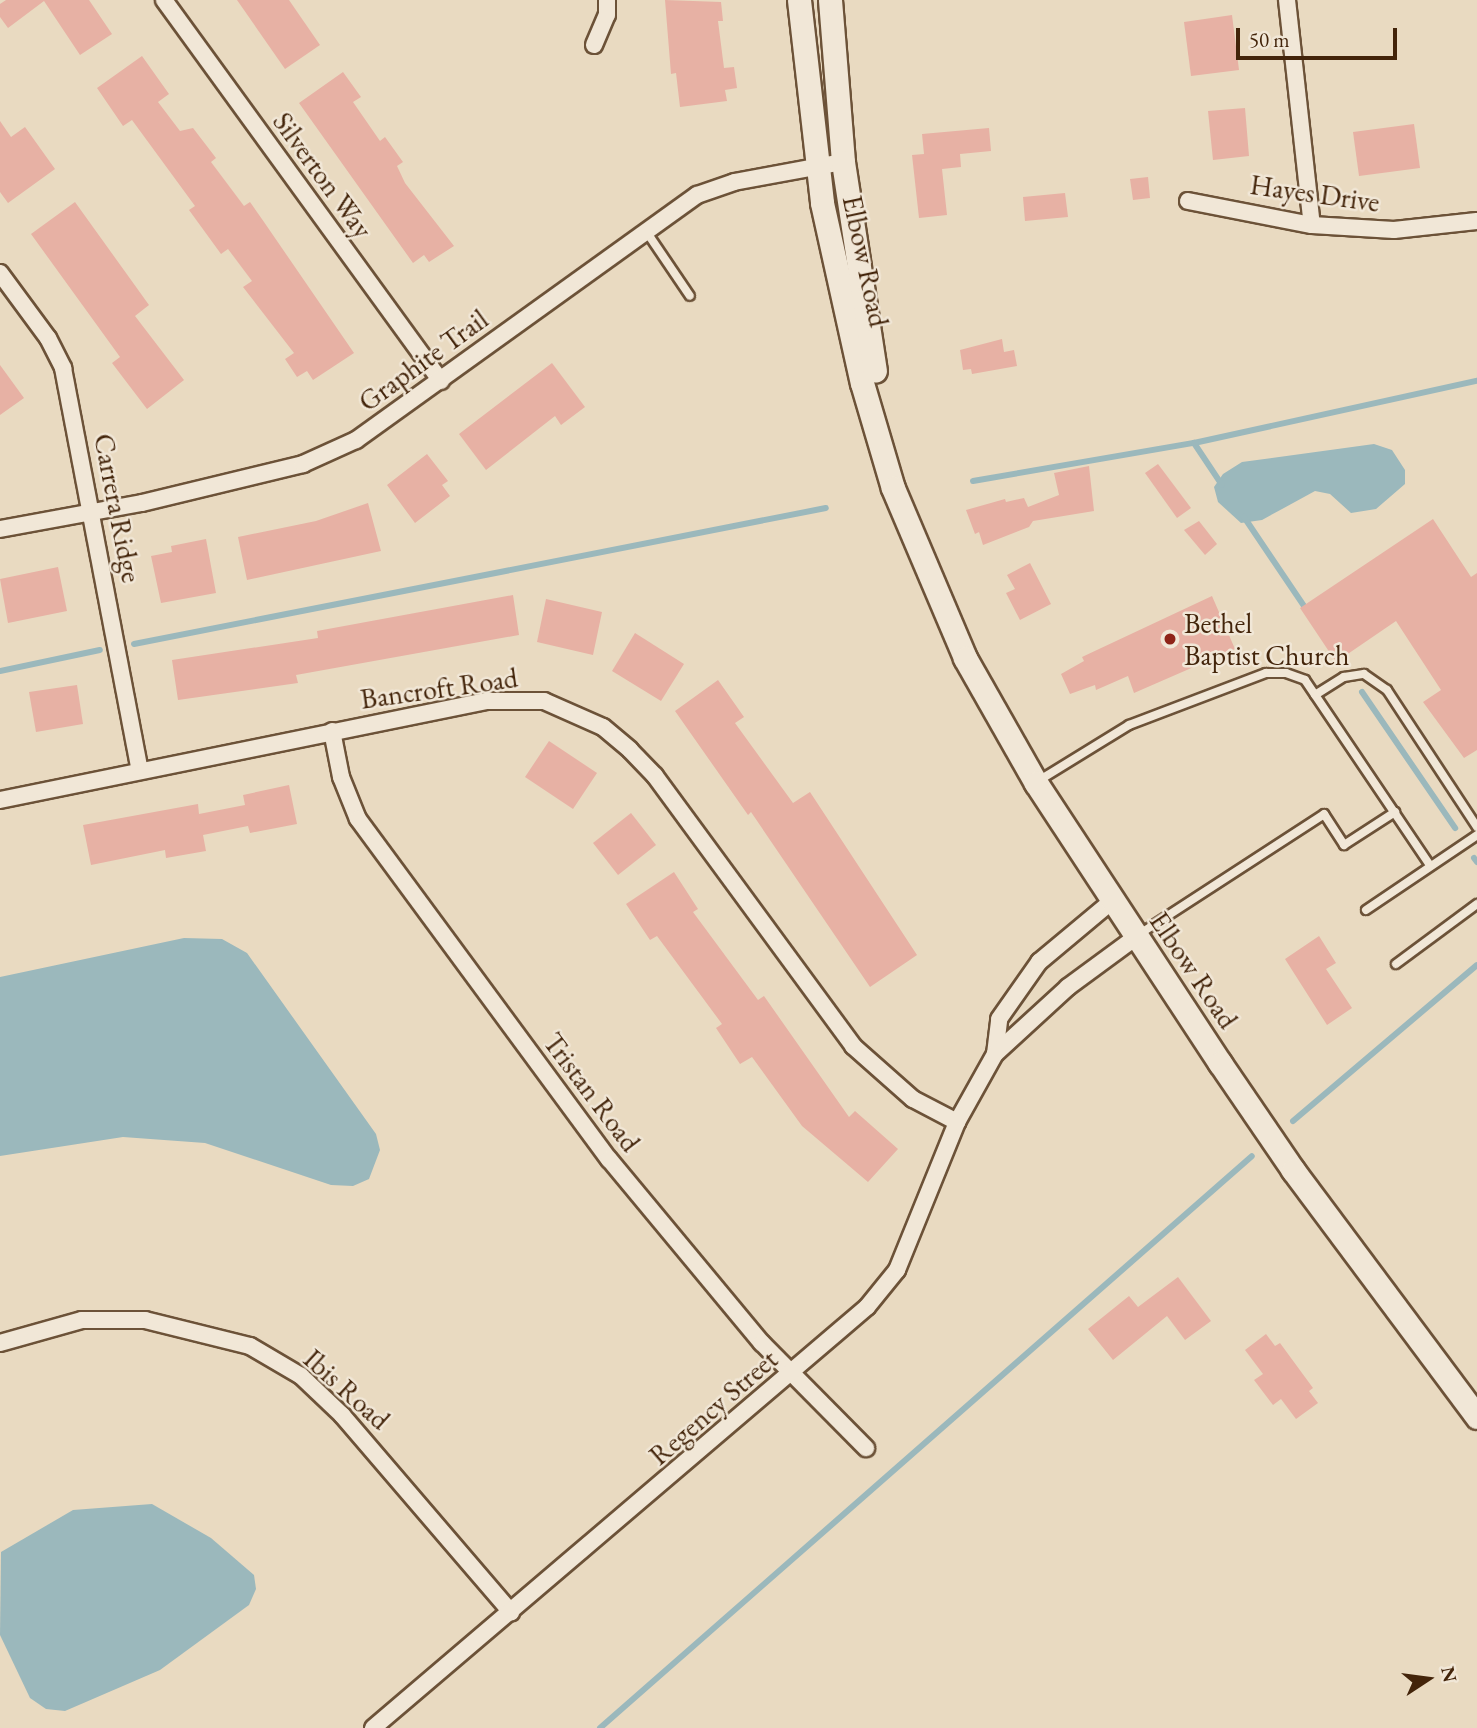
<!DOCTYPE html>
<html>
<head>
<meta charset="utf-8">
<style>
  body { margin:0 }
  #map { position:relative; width:1477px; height:1728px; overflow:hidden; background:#e9dac1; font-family:"EB Garamond",serif }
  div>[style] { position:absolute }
  .water>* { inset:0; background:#9bb8bc }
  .stream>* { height:6px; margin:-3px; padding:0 3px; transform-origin:3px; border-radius:3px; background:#9bb8bc }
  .building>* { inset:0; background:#e7b1a4 }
  .roads { filter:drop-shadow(2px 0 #6c5238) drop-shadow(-2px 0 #6c5238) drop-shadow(0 2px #6c5238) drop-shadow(0 -2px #6c5238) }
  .lane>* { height:8px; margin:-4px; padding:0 4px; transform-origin:4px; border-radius:4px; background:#f1e7d7 }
  .street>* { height:16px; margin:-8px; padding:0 8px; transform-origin:8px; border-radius:8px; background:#f1e7d7 }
  .secondary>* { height:23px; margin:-11.5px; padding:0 11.5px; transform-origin:11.5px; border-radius:11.5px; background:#f1e7d7 }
  .dots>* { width:19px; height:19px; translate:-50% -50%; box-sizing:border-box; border:4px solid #f1e7d7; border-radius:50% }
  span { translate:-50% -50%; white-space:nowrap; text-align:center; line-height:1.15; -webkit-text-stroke:5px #f1e7d7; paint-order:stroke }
  .street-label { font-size:28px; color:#43240a }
  .poi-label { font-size:28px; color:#43240a }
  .left { translate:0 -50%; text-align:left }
  .north { position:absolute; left:1393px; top:1644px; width:70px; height:70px; -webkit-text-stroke:5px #f1e7d7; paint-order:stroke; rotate:77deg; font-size:19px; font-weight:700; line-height:28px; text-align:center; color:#43240a }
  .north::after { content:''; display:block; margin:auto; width:24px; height:32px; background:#43240a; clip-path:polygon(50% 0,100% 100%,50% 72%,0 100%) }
  .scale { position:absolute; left:1236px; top:28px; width:161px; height:32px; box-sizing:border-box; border:4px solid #43240a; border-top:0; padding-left:9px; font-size:21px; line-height:24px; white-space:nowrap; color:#43240a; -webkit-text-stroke:5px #f1e7d7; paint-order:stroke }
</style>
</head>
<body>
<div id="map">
  <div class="water">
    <i style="clip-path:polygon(1374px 444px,1392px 450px,1405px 470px,1405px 484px,1376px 509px,1351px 513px,1330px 494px,1315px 491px,1262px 520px,1241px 523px,1218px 502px,1214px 487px,1223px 474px,1242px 462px)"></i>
    <i style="clip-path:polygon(184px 938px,222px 939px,247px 953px,376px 1134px,380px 1150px,369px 1179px,353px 1186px,331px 1185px,205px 1143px,123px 1137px,0 1156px,0 977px)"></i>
    <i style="clip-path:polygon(152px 1504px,211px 1538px,254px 1575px,256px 1589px,249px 1605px,160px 1670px,65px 1711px,46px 1709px,30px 1698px,0 1635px,1px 1552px,73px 1510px)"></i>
  </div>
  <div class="stream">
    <i style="left:1194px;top:443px;width:50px;rotate:56.3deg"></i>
    <i style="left:973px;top:481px;width:224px;rotate:-9.8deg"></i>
    <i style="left:1194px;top:443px;width:290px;rotate:-12.4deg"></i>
    <i style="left:1244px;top:517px;width:115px;rotate:56deg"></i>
    <i style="left:134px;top:644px;width:705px;rotate:-11.12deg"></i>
    <i style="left:0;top:671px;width:102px;rotate:-11.9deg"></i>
    <i style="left:1362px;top:692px;width:165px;rotate:55.6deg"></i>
    <i style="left:1474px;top:858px;width:5px;rotate:53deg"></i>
    <i style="left:1293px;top:1121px;width:241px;rotate:-40.3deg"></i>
    <i style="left:600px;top:1728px;width:867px;rotate:-41.26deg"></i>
  </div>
  <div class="building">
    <i style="clip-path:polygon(6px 0,89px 0,112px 34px,80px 55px,44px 1px,8px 28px,0 17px,0 4px)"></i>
    <i style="clip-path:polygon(237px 0,289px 0,320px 45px,285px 69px)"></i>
    <i style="clip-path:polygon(665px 0,721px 2px,723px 21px,718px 21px,724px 68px,734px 67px,737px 88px,725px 90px,727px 101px,680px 107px,676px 73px,671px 74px)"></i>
    <i style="clip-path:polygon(1232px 15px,1239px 70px,1191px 76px,1184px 22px)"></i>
    <i style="clip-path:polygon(142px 56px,169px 94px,158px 102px,180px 131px,193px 128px,216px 158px,211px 162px,244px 206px,250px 202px,264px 222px,354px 353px,313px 380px,307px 371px,297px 377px,285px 359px,294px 353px,243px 287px,252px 281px,228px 249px,221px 254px,189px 210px,195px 206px,132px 120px,123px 126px,97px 88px)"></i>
    <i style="clip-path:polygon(343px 72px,361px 97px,353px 102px,380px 141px,385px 137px,403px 162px,397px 166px,405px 183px,454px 246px,429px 262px,424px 255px,413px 263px,299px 103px)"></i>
    <i style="clip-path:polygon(1245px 108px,1249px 156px,1213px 160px,1208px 111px)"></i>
    <i style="clip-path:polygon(0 121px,11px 137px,25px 127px,55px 169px,8px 203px,0 192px)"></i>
    <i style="clip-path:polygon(1414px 124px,1420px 168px,1359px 176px,1353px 132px)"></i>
    <i style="clip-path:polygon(989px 128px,991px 151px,960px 154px,961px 167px,942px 169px,947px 215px,919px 218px,912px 155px,924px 154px,922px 134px)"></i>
    <i style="clip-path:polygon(1148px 177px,1150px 198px,1133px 200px,1130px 179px)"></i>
    <i style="clip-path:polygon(1065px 193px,1068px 217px,1025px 221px,1023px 197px)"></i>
    <i style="clip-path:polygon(75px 202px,149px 305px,135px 316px,184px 380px,147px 409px,112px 363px,120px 357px,31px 234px)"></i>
    <i style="clip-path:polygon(1002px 339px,1004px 352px,1014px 350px,1017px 366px,972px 374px,971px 369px,963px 370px,960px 350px)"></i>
    <i style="clip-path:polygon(552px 363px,585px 407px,561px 425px,555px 416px,486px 470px,459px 434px)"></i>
    <i style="clip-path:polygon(0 365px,24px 398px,0 415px)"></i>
    <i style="clip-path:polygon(427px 454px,448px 481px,442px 485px,450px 496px,415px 523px,387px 485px)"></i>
    <i style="clip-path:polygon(1158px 464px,1191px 508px,1177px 518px,1145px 473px)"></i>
    <i style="clip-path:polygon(1089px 466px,1094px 511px,1033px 521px,1029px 527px,983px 545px,979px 532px,975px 534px,966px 510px,1005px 499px,1006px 502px,1024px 498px,1028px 507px,1059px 495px,1054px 473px)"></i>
    <i style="clip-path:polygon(368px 503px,381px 551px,247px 580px,238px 537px,316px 521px)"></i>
    <i style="clip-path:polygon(1433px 519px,1471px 577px,1477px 573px,1477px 750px,1464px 758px,1423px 702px,1441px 690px,1396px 621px,1336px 662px,1300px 608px)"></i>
    <i style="clip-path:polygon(1199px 521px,1217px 544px,1205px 555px,1184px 530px)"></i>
    <i style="clip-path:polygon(206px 539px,216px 593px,161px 603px,151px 556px,172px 552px,171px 546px)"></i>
    <i style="clip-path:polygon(1030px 563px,1051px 604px,1020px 620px,1006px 593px,1015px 589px,1007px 575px)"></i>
    <i style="clip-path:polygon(58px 567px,67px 611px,8px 623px,0 579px)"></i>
    <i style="clip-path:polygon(513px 595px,519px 635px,296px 675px,298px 683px,178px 700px,172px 660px,318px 638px,317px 631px)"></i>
    <i style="clip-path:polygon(1212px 596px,1235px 649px,1134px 693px,1128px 676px,1096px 690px,1095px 685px,1070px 694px,1061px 674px,1084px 661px,1082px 657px)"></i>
    <i style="clip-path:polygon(546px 599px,602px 612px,593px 655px,537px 642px)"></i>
    <i style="clip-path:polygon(635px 633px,684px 664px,661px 701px,612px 671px)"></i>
    <i style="clip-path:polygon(718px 680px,744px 717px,735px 723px,793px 803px,810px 792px,917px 955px,870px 987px,751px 812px,748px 815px,675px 711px)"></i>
    <i style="clip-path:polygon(77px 685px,83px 724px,36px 732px,29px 692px)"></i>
    <i style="clip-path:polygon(549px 741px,597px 773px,573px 809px,525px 777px)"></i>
    <i style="clip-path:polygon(289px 785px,297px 824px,250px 833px,248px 826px,203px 835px,206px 851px,166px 858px,165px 850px,91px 865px,83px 825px,198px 804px,199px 814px,245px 805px,243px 795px)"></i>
    <i style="clip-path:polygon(631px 813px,656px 845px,618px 875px,593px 843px)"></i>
    <i style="clip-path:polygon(674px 872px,698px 909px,693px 912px,758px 1000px,764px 996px,849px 1117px,855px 1111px,898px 1149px,868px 1182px,802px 1126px,752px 1057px,740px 1064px,716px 1028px,722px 1024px,657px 936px,650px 940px,626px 904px)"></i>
    <i style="clip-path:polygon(1319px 936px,1336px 963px,1326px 969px,1352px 1008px,1327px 1025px,1285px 959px)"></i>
    <i style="clip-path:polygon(1178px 1277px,1211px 1321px,1185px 1340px,1167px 1316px,1113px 1360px,1088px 1329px,1129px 1296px,1138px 1307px)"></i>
    <i style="clip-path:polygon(1266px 1334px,1275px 1346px,1280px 1343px,1313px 1388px,1309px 1391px,1318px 1403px,1296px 1419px,1281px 1399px,1273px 1405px,1254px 1380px,1263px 1374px,1245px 1350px)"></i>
  </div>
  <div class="roads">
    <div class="lane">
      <i style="left:646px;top:231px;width:78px;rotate:55.9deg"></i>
      <i style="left:1315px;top:695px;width:34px;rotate:-32deg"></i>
      <i style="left:1344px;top:677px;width:20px;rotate:-9deg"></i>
      <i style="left:1364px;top:674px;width:28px;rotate:35deg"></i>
      <i style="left:1387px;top:690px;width:164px;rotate:56.7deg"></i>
      <i style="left:1038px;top:781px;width:107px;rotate:-31.6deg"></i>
      <i style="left:1129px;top:725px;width:147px;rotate:-20.8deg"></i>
      <i style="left:1266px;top:673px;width:20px"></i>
      <i style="left:1286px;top:673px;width:20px;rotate:20deg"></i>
      <i style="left:1305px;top:680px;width:223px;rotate:56deg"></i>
      <i style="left:1366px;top:910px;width:134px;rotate:-34deg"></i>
      <i style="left:1138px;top:935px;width:222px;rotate:-33deg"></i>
      <i style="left:1324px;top:814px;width:37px;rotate:57deg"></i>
      <i style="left:1344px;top:845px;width:61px;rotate:-32.9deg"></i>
      <i style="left:1396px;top:964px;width:101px;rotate:-36.5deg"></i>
    </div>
    <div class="street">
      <i style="left:164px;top:0;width:471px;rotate:54deg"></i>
      <i style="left:1287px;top:0;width:226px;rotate:83.7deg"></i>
      <i style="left:594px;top:45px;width:33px;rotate:-67deg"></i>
      <i style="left:607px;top:15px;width:15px;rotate:-90deg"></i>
      <i style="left:1188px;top:201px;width:126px;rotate:11deg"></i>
      <i style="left:1312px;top:225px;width:82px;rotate:3.5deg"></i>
      <i style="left:1394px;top:230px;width:83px;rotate:-6.2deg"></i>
      <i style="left:0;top:273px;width:81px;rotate:53.6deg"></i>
      <i style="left:48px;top:338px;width:34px;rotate:63deg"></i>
      <i style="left:63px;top:368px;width:410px;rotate:79.2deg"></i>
      <i style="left:0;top:529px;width:144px;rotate:-10.4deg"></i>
      <i style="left:142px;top:503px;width:166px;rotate:-13.6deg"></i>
      <i style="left:303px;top:464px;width:58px;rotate:-24.4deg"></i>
      <i style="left:356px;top:440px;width:420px;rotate:-35.7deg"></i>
      <i style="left:697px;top:195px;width:39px;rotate:-19deg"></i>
      <i style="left:734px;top:182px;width:111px;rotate:-10.4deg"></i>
      <i style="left:332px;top:731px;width:47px;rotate:78.9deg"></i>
      <i style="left:341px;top:777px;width:45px;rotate:68deg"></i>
      <i style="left:358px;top:819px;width:423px;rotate:53.6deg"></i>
      <i style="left:609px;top:1159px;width:239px;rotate:50.3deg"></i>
      <i style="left:762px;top:1343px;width:148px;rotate:45.3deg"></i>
      <i style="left:0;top:800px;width:497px;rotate:-11.5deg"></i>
      <i style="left:487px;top:701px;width:57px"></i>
      <i style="left:544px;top:701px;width:64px;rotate:23.8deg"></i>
      <i style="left:603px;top:727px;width:35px;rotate:40deg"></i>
      <i style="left:630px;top:750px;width:36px;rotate:46deg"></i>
      <i style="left:655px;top:776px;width:335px;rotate:53.7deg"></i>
      <i style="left:853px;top:1046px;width:80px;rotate:41.5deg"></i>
      <i style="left:913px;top:1099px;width:50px;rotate:27.6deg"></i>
      <i style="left:995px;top:1054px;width:35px;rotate:-83deg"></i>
      <i style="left:999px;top:1019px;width:70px;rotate:-54.9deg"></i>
      <i style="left:1039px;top:962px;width:95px;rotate:-39.9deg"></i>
      <i style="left:0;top:1343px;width:85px;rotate:-15.7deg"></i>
      <i style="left:82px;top:1320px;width:63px"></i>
      <i style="left:145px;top:1320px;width:108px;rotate:13.9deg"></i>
      <i style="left:250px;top:1346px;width:59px;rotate:30.5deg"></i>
      <i style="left:301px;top:1376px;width:57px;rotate:43.6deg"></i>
      <i style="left:342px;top:1415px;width:260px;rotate:49.4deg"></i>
      <i style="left:373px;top:1728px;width:649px;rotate:-40.44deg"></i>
      <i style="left:867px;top:1307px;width:48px;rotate:-51deg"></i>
      <i style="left:897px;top:1270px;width:160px;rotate:-67.9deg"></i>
      <i style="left:957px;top:1122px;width:78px;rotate:-60.8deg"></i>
      <i style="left:995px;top:1054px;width:99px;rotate:-42.5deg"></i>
      <i style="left:1068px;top:987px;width:84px;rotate:-36.3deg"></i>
    </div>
    <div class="secondary">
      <i style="left:799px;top:0;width:204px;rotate:83.5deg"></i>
      <i style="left:822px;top:203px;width:184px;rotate:77.5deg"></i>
      <i style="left:862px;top:383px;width:109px;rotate:73.6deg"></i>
      <i style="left:893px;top:488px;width:185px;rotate:67deg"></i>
      <i style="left:965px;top:658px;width:144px;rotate:60.4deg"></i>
      <i style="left:1036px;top:783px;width:335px;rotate:56.7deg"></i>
      <i style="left:1220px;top:1063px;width:130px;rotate:55.7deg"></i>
      <i style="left:1293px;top:1170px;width:308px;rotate:53.3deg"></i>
      <i style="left:830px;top:0;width:163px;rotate:85.4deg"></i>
      <i style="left:843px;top:162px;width:211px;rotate:81.3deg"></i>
    </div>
  </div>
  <div class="dots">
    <i style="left:1170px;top:639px;background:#8f2418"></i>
  </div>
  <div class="street-label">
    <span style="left:323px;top:175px;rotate:54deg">Silverton Way</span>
    <span style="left:1315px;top:193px;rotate:8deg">Hayes Drive</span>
    <span style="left:866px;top:261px;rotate:78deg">Elbow Road</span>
    <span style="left:423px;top:360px;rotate:-36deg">Graphite Trail</span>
    <span style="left:118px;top:508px;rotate:79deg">Carrera Ridge</span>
    <span style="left:439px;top:688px;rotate:-8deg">Bancroft Road</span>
    <span style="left:1194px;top:970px;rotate:56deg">Elbow Road</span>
    <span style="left:592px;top:1092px;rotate:53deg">Tristan Road</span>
    <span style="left:347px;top:1389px;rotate:42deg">Ibis Road</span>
    <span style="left:713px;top:1407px;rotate:-41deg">Regency Street</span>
  </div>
  <div class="poi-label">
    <span class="left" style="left:1184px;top:639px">Bethel<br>Baptist Church</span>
  </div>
  <div class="north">N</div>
  <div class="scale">50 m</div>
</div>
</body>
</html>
